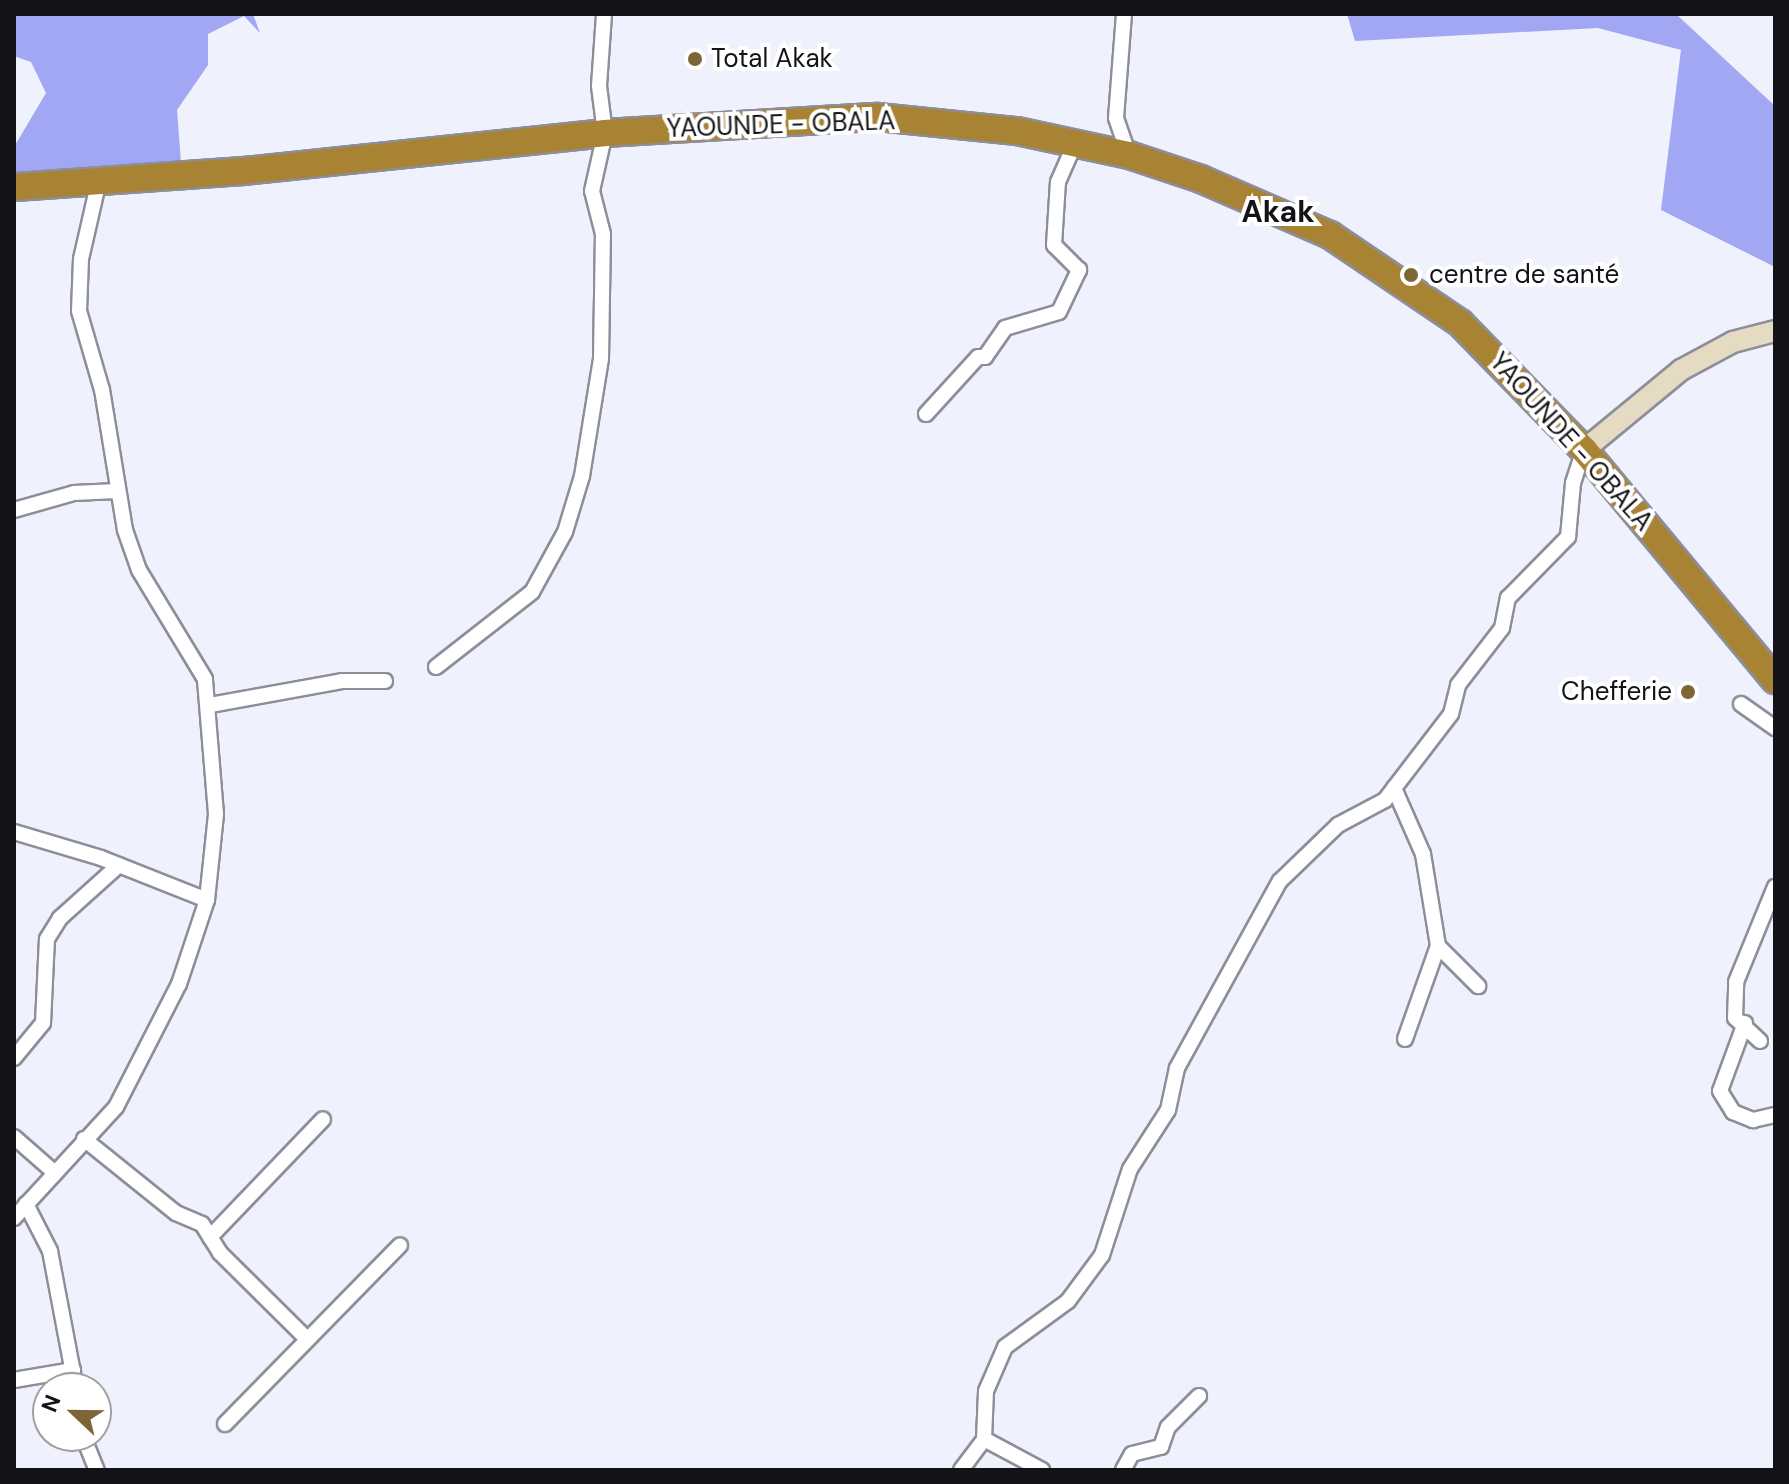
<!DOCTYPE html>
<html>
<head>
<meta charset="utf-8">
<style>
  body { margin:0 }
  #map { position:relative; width:1789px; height:1484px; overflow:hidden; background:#eff1fd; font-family:"DM Sans",sans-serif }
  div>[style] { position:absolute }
  .forest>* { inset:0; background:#a1a7f2 }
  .roads { filter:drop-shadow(2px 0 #8d8e99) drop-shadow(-2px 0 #8d8e99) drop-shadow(0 2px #8d8e99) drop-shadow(0 -2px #8d8e99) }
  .street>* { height:14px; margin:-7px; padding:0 7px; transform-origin:7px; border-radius:7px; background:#fff }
  .secondary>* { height:20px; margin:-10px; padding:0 10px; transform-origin:10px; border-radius:10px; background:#e5dac2 }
  .highway>* { height:26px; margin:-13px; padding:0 13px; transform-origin:13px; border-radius:13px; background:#a78333 }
  .dots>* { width:22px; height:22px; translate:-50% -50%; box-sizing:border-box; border:4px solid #fff; border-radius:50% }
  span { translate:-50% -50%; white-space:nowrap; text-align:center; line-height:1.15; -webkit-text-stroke:8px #fff; paint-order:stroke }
  .poi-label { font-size:26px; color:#131317 }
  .left { translate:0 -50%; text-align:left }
  .right { translate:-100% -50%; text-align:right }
  .street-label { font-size:26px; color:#131317 }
  .quarter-label { font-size:30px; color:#131317; font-weight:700 }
  .frame { position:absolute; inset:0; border:16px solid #131317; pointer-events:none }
  .north { position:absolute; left:32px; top:1372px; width:80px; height:80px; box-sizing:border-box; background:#fff; border:2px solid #a1a1a2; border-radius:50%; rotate:292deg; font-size:22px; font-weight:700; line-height:32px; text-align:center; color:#131317 }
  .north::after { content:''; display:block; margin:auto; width:28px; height:36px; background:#7d6636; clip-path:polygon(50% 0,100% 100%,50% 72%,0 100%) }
</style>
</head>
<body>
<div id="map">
  <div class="forest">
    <i style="clip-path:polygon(14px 14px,253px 14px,260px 33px,244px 16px,208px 34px,208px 65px,177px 110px,182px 176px,14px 190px,14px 147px,46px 93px,31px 62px,14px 56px)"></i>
    <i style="clip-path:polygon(1347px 14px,1676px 14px,1775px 106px,1775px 267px,1661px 210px,1681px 50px,1598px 28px,1355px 41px)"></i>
  </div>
  <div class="roads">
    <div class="street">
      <i style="left:1124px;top:14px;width:104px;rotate:94.4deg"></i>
      <i style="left:1116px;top:118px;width:39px;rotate:71deg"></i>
      <i style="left:926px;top:414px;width:77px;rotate:-47.6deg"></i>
      <i style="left:978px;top:357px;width:7px"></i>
      <i style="left:985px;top:357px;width:35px;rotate:-55deg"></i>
      <i style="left:1005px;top:328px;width:56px;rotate:-16.5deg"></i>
      <i style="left:1059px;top:312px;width:47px;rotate:-64.5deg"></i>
      <i style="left:1079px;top:270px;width:35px;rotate:-135deg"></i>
      <i style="left:1054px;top:245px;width:63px;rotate:-86.4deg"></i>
      <i style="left:1058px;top:182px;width:45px;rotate:-66.3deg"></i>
      <i style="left:14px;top:510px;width:62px;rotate:-15.8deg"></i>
      <i style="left:74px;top:493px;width:43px;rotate:-2.7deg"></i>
      <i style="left:436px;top:667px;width:122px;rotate:-38deg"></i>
      <i style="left:532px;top:592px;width:68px;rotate:-61.2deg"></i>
      <i style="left:565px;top:532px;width:59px;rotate:-73.1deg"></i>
      <i style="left:582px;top:476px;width:119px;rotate:-80.8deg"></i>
      <i style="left:601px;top:359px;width:125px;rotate:-89.1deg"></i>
      <i style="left:603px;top:234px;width:44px;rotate:-104.3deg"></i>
      <i style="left:592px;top:191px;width:59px;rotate:-77.4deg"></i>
      <i style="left:605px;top:133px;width:47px;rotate:-97.3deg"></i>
      <i style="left:599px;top:86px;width:72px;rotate:-86deg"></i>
      <i style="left:1741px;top:704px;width:42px;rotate:35.2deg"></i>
      <i style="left:210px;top:705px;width:134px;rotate:-10.3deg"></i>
      <i style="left:342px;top:681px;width:43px"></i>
      <i style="left:1394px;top:788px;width:72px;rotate:66.3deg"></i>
      <i style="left:1423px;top:854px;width:93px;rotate:80.7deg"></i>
      <i style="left:1438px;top:946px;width:57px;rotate:45deg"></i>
      <i style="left:14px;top:832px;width:91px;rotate:16.6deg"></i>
      <i style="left:101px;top:858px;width:114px;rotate:21.6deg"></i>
      <i style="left:1745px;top:1023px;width:72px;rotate:110.2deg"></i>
      <i style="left:1720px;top:1091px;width:25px;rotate:58deg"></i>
      <i style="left:1733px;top:1112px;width:22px;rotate:22deg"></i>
      <i style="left:1753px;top:1120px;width:23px;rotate:-13deg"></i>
      <i style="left:1405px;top:1039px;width:99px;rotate:-70.5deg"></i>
      <i style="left:1760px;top:1041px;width:34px;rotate:-137deg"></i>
      <i style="left:1735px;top:1018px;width:36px;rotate:-88deg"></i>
      <i style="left:1736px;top:982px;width:103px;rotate:-67.7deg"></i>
      <i style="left:14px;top:1058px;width:45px;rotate:-50.4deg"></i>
      <i style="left:43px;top:1023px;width:84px;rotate:-87.3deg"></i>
      <i style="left:47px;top:939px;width:25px;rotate:-58deg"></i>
      <i style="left:60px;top:918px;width:79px;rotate:-41.9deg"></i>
      <i style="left:14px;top:1137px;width:53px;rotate:41.2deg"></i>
      <i style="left:84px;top:1139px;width:118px;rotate:38.8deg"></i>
      <i style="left:176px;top:1213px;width:28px;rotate:23deg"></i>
      <i style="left:202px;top:1224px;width:34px;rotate:58deg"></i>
      <i style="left:220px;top:1253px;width:121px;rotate:44.7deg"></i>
      <i style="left:26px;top:1204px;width:53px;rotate:62.9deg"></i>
      <i style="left:50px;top:1251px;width:139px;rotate:79.3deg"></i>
      <i style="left:14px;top:1218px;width:151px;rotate:-47.4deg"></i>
      <i style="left:116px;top:1107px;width:138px;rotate:-62.9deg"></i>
      <i style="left:179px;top:984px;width:89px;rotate:-71.6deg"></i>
      <i style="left:207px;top:900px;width:86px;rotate:-84deg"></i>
      <i style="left:216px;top:814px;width:135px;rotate:-94.7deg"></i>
      <i style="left:205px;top:679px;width:127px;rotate:-121.2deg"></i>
      <i style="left:139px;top:570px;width:42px;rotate:-109.3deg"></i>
      <i style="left:125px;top:530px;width:142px;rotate:-99.3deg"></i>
      <i style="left:102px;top:390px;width:82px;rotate:-106.2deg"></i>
      <i style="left:79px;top:311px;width:52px;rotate:-87.8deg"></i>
      <i style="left:81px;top:259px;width:76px;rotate:-77.1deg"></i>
      <i style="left:210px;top:1237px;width:163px;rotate:-46.2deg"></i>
      <i style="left:14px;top:1380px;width:60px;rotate:-9.6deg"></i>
      <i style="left:225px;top:1424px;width:250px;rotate:-45.6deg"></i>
      <i style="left:83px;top:1436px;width:37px;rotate:68deg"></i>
      <i style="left:984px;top:1439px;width:66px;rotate:28.1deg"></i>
      <i style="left:961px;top:1470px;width:39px;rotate:-53deg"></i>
      <i style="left:984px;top:1439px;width:48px;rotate:-87.6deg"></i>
      <i style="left:986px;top:1391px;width:48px;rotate:-66.6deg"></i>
      <i style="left:1005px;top:1347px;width:78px;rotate:-36.1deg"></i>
      <i style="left:1068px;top:1301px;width:57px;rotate:-53.5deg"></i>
      <i style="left:1102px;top:1255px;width:90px;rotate:-72deg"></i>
      <i style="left:1130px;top:1169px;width:70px;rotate:-57.2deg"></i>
      <i style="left:1168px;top:1110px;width:43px;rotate:-77.9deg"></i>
      <i style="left:1177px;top:1068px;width:213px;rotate:-61.2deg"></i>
      <i style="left:1280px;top:881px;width:81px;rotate:-44deg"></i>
      <i style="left:1338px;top:825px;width:53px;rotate:-28deg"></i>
      <i style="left:1385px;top:800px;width:108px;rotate:-52.5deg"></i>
      <i style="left:1451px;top:714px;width:30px;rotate:-76deg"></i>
      <i style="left:1458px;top:685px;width:72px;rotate:-52.3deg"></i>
      <i style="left:1502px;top:628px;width:31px;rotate:-79deg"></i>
      <i style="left:1508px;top:598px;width:86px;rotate:-45.5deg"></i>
      <i style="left:1568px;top:537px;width:54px;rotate:-84.7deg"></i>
      <i style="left:1573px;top:483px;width:35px;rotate:-72deg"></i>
      <i style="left:1123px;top:1470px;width:18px;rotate:-61deg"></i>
      <i style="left:1132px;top:1454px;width:30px;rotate:-14deg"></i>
      <i style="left:1161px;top:1447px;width:21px;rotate:-71deg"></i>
      <i style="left:1168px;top:1427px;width:44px;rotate:-45deg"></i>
    </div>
    <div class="secondary">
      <i style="left:1584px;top:450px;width:126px;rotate:-39.5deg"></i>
      <i style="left:1681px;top:370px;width:59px;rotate:-28.3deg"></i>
      <i style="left:1733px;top:342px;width:43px;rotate:-14.7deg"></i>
    </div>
    <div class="highway">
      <i style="left:14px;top:187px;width:231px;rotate:-4deg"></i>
      <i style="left:244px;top:171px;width:363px;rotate:-6deg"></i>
      <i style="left:605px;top:133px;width:273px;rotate:-3.4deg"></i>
      <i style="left:878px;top:117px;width:140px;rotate:5.8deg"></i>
      <i style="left:1017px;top:131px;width:115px;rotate:12.1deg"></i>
      <i style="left:1129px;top:155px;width:76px;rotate:18.4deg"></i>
      <i style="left:1201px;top:179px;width:141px;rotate:23.5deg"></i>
      <i style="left:1330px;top:235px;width:157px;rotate:34.1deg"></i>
      <i style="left:1460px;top:323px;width:177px;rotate:45.7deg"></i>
      <i style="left:1584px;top:450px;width:299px;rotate:50.3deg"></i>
    </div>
  </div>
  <div class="dots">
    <i style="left:695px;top:59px;background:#7d6636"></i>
    <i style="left:1411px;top:275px;background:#7d6636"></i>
    <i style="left:1688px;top:692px;background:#7d6636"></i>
  </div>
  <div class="poi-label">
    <span class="left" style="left:711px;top:59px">Total Akak</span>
    <span class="left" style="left:1429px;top:275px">centre de santé</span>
    <span class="right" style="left:1672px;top:692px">Chefferie</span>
  </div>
  <div class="street-label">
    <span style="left:781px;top:125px;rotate:-2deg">YAOUNDE - OBALA</span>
    <span style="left:1571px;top:442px;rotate:48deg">YAOUNDE - OBALA</span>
  </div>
  <div class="quarter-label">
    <span style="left:1278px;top:212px">Akak</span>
  </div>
  <div class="frame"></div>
  <div class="north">N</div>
</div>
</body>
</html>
